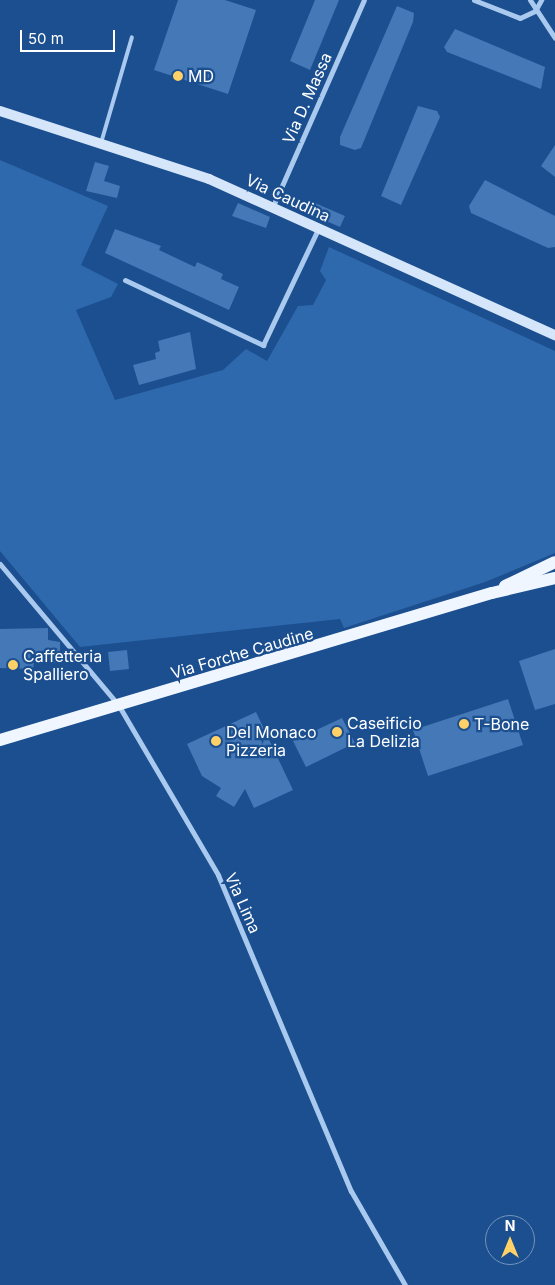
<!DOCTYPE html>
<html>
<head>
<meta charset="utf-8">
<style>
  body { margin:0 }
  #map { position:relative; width:555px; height:1285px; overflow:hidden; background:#1b4f8f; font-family:Inter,sans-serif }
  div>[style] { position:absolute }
  .green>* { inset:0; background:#2e69ad }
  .building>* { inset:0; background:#4478b7 }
  .lane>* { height:4px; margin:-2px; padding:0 2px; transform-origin:2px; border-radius:2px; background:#a9c9ee }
  .street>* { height:5px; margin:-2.5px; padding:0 2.5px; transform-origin:2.5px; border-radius:2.5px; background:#a9c9ee }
  .secondary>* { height:10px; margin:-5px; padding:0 5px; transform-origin:5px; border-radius:5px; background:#d6e6fa }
  .primary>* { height:12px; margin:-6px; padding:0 6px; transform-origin:6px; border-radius:6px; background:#f0f6ff }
  .dots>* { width:14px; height:14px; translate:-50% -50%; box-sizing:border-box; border:2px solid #1b4f8f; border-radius:50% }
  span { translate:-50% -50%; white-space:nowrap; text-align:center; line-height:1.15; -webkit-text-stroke:4.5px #1b4f8f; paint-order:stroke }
  .poi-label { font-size:16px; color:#fff }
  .left { translate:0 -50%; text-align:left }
  .street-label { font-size:16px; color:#fff }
  .north { position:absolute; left:485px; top:1215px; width:50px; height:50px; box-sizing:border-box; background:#1b4f8f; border:1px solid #7695bc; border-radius:50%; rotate:0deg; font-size:14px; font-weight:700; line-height:20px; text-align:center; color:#fff }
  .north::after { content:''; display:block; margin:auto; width:18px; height:22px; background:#ffd166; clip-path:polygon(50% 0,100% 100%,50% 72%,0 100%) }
  .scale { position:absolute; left:20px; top:30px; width:95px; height:22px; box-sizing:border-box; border:2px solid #fff; border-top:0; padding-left:6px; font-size:15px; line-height:18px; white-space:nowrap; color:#fff; -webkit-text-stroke:4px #1b4f8f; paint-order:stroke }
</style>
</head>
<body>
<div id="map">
  <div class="green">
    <i style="clip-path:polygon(0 160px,108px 206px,81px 265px,118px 284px,111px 297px,76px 310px,115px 400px,223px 370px,246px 349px,267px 361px,298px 306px,313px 305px,326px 280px,320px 271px,329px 247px,555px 351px,555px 553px,485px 582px,344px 628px,340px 619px,80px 647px,0 551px)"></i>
  </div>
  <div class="building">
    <i style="clip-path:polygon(178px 0,225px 0,256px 10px,228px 94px,154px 70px)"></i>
    <i style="clip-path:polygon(315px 0,339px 0,310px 70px,290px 61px)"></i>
    <i style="clip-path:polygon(397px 6px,414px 13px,413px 22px,361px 148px,355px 150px,340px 145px,340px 137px)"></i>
    <i style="clip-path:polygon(455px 29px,545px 67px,541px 89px,447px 52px,444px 47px)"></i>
    <i style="clip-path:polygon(418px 106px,437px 111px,440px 117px,401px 205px,381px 196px)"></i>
    <i style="clip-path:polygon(555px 145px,555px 177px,541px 166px)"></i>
    <i style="clip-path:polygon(95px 162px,109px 166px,104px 181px,120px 186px,117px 198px,86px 191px)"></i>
    <i style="clip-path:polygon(485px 180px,555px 216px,555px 247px,548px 248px,471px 213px,469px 206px)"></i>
    <i style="clip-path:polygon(308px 200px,345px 216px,340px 227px,303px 211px)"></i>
    <i style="clip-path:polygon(238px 203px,270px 217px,266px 228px,232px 216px)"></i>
    <i style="clip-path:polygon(115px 229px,161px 246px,159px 250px,195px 267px,197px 262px,223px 274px,221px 279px,239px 287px,229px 310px,105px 253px)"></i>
    <i style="clip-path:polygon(190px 332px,196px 369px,139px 385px,133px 365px,156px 359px,155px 353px,160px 351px,158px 341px)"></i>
    <i style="clip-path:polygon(48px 628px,48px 640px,60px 642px,60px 663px,34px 662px,33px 669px,0 668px,0 629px)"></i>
    <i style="clip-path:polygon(555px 649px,555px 704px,535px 710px,519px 661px)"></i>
    <i style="clip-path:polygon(127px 650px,129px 669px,110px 671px,108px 652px)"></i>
    <i style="clip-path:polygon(508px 699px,523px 745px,428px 776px,413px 730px)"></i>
    <i style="clip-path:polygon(256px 712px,293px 790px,254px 808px,245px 789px,234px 807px,216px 796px,221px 788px,202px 776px,187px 744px)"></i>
    <i style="clip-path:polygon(342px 718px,355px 743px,306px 767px,293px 741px)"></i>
  </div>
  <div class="lane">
    <i style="left:101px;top:143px;width:110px;rotate:-73.7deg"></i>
  </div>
  <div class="street">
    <i style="left:474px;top:0;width:49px;rotate:21.4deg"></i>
    <i style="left:520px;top:18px;width:17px;rotate:-25deg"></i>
    <i style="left:535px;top:11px;width:13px;rotate:-61deg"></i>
    <i style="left:530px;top:0;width:45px;rotate:56.7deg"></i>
    <i style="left:273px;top:206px;width:225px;rotate:-66.2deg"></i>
    <i style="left:125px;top:280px;width:153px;rotate:25.2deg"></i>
    <i style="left:263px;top:345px;width:128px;rotate:-64.6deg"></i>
    <i style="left:0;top:564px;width:185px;rotate:50deg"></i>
    <i style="left:119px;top:706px;width:196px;rotate:59.6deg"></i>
    <i style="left:218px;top:875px;width:343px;rotate:67.2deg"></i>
    <i style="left:351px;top:1191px;width:108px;rotate:60.1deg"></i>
  </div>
  <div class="secondary">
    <i style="left:0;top:111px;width:220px;rotate:18deg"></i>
    <i style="left:209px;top:179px;width:380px;rotate:24.3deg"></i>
  </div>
  <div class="primary">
    <i style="left:505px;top:586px;width:55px;rotate:-25.6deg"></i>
    <i style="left:0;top:740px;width:513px;rotate:-16.64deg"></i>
    <i style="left:492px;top:593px;width:65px;rotate:-13.4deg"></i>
  </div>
  <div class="dots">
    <i style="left:178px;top:76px;background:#ffd166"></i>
    <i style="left:13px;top:665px;background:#ffd166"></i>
    <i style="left:464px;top:724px;background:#ffd166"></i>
    <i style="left:337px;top:732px;background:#ffd166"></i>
    <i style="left:216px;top:741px;background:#ffd166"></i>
  </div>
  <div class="poi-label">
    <span class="left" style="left:188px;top:76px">MD</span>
    <span class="left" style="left:23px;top:665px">Caffetteria<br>Spalliero</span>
    <span class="left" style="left:347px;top:732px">Caseificio<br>La Delizia</span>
    <span class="left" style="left:474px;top:724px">T-Bone</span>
    <span class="left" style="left:226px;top:741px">Del Monaco<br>Pizzeria</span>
  </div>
  <div class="street-label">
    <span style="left:307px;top:98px;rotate:-66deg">Via D. Massa</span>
    <span style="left:288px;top:198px;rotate:25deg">Via Caudina</span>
    <span style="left:242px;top:653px;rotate:-16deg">Via Forche Caudine</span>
    <span style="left:243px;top:903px;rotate:66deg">Via Lima</span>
  </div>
  <div class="north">N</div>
  <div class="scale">50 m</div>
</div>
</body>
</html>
